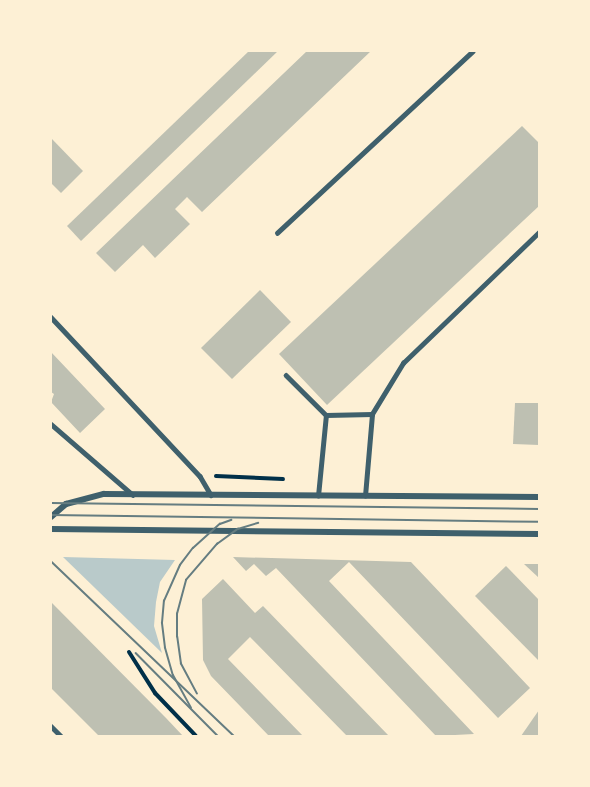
<!DOCTYPE html>
<html>
<head>
<meta charset="utf-8">
<style>
  body { margin:0 }
  #map { position:relative; width:590px; height:787px; overflow:hidden; background:#fdf0d5; font-family:Roboto,sans-serif }
  div>[style] { position:absolute }
  .green>* { inset:0; background:#b9caca }
  .building>* { inset:0; background:#bec0b2 }
  .path>* { height:4px; margin:-2px; padding:0 2px; transform-origin:2px; border-radius:2px; background:#003049 }
  .service>* { height:4.5px; margin:-2.25px; padding:0 2.25px; transform-origin:2.25px; border-radius:2.25px; background:#3f606c }
  .minor>* { height:6px; margin:-3px; padding:0 3px; transform-origin:3px; border-radius:3px; background:#3f606c }
  .tram>* { height:1.5px; margin:-0.75px; padding:0 0.75px; transform-origin:0.75px; border-radius:0.75px; background:#657d81 }
  span { translate:-50% -50%; white-space:nowrap; text-align:center; line-height:1.15; -webkit-text-stroke:4.5px #fdf0d5; paint-order:stroke }
  .frame { position:absolute; inset:0; border:52px solid #fdf0d5; pointer-events:none }
</style>
</head>
<body>
<div id="map">
  <div class="green">
    <i style="clip-path:polygon(63px 557px,175px 560px,160px 582px,156px 602px,154px 626px,162px 653px)"></i>
  </div>
  <div class="building">
    <i style="clip-path:polygon(249px 51px,278px 51px,81px 241px,67px 226px)"></i>
    <i style="clip-path:polygon(307px 51px,371px 51px,202px 212px,187px 197px,175px 209px,190px 224px,155px 258px,143px 245px,115px 272px,96px 253px)"></i>
    <i style="clip-path:polygon(522px 126px,539px 143px,539px 206px,327px 405px,279px 354px)"></i>
    <i style="clip-path:polygon(51px 138px,83px 171px,61px 193px,51px 183px)"></i>
    <i style="clip-path:polygon(260px 290px,291px 322px,232px 379px,201px 348px)"></i>
    <i style="clip-path:polygon(51px 352px,105px 409px,80px 433px,51px 402px,54px 394px,51px 392px)"></i>
    <i style="clip-path:polygon(515px 403px,539px 403px,539px 445px,513px 444px)"></i>
    <i style="clip-path:polygon(233px 557px,411px 562px,530px 688px,498px 718px,349px 562px,329px 581px,474px 734px,436px 736px,276px 568px,266px 576px,254px 564px,246px 571px)"></i>
    <i style="clip-path:polygon(524px 564px,539px 564px,539px 578px)"></i>
    <i style="clip-path:polygon(506px 566px,539px 600px,538px 660px,475px 596px)"></i>
    <i style="clip-path:polygon(223px 579px,255px 613px,263px 606px,389px 736px,347px 736px,250px 637px,228px 659px,303px 736px,269px 736px,211px 676px,203px 660px,202px 599px)"></i>
    <i style="clip-path:polygon(51px 602px,166px 718px,183px 736px,99px 736px,51px 688px)"></i>
    <i style="clip-path:polygon(539px 710px,539px 736px,521px 736px)"></i>
  </div>
  <div class="path">
    <i style="left:216px;top:476px;width:67px;rotate:2.6deg"></i>
    <i style="left:129px;top:652px;width:49px;rotate:57.6deg"></i>
    <i style="left:155px;top:693px;width:59px;rotate:46.4deg"></i>
  </div>
  <div class="service">
    <i style="left:277px;top:233px;width:267px;rotate:-42.9deg"></i>
    <i style="left:51px;top:317px;width:218px;rotate:46.9deg"></i>
    <i style="left:200px;top:476px;width:22px;rotate:60deg"></i>
    <i style="left:286px;top:375px;width:57px;rotate:45deg"></i>
    <i style="left:51px;top:424px;width:108px;rotate:40.9deg"></i>
    <i style="left:318px;top:496px;width:81px;rotate:-84.4deg"></i>
    <i style="left:326px;top:415px;width:46px;rotate:-1.2deg"></i>
    <i style="left:365px;top:496px;width:82px;rotate:-85.1deg"></i>
    <i style="left:372px;top:414px;width:60px;rotate:-58.7deg"></i>
    <i style="left:403px;top:363px;width:189px;rotate:-43.9deg"></i>
    <i style="left:51px;top:726px;width:14px;rotate:45deg"></i>
  </div>
  <div class="minor">
    <i style="left:51px;top:517px;width:20px;rotate:-41deg"></i>
    <i style="left:66px;top:504px;width:39px;rotate:-15deg"></i>
    <i style="left:104px;top:494px;width:435px;rotate:0.4deg"></i>
    <i style="left:51px;top:529px;width:488px;rotate:0.6deg"></i>
  </div>
  <div class="tram">
    <i style="left:51px;top:503px;width:488px;rotate:0.7deg"></i>
    <i style="left:51px;top:515px;width:488px;rotate:0.8deg"></i>
    <i style="left:51px;top:561px;width:253px;rotate:43.7deg"></i>
    <i style="left:136px;top:653px;width:117px;rotate:45.3deg"></i>
    <i style="left:197px;top:694px;width:34px;rotate:-118deg"></i>
    <i style="left:181px;top:664px;width:27px;rotate:-98deg"></i>
    <i style="left:177px;top:637px;width:23px;rotate:-90deg"></i>
    <i style="left:177px;top:614px;width:35px;rotate:-75deg"></i>
    <i style="left:186px;top:580px;width:48px;rotate:-49.3deg"></i>
    <i style="left:217px;top:544px;width:26px;rotate:-36deg"></i>
    <i style="left:238px;top:529px;width:21px;rotate:-17deg"></i>
    <i style="left:191px;top:708px;width:37px;rotate:-119deg"></i>
    <i style="left:173px;top:676px;width:29px;rotate:-106deg"></i>
    <i style="left:165px;top:648px;width:25px;rotate:-97deg"></i>
    <i style="left:162px;top:623px;width:22px;rotate:-85deg"></i>
    <i style="left:164px;top:601px;width:39px;rotate:-66deg"></i>
    <i style="left:180px;top:565px;width:21px;rotate:-53deg"></i>
    <i style="left:193px;top:548px;width:36px;rotate:-42deg"></i>
    <i style="left:220px;top:524px;width:12px;rotate:-20deg"></i>
  </div>
  <div class="frame"></div>
</div>
</body>
</html>
